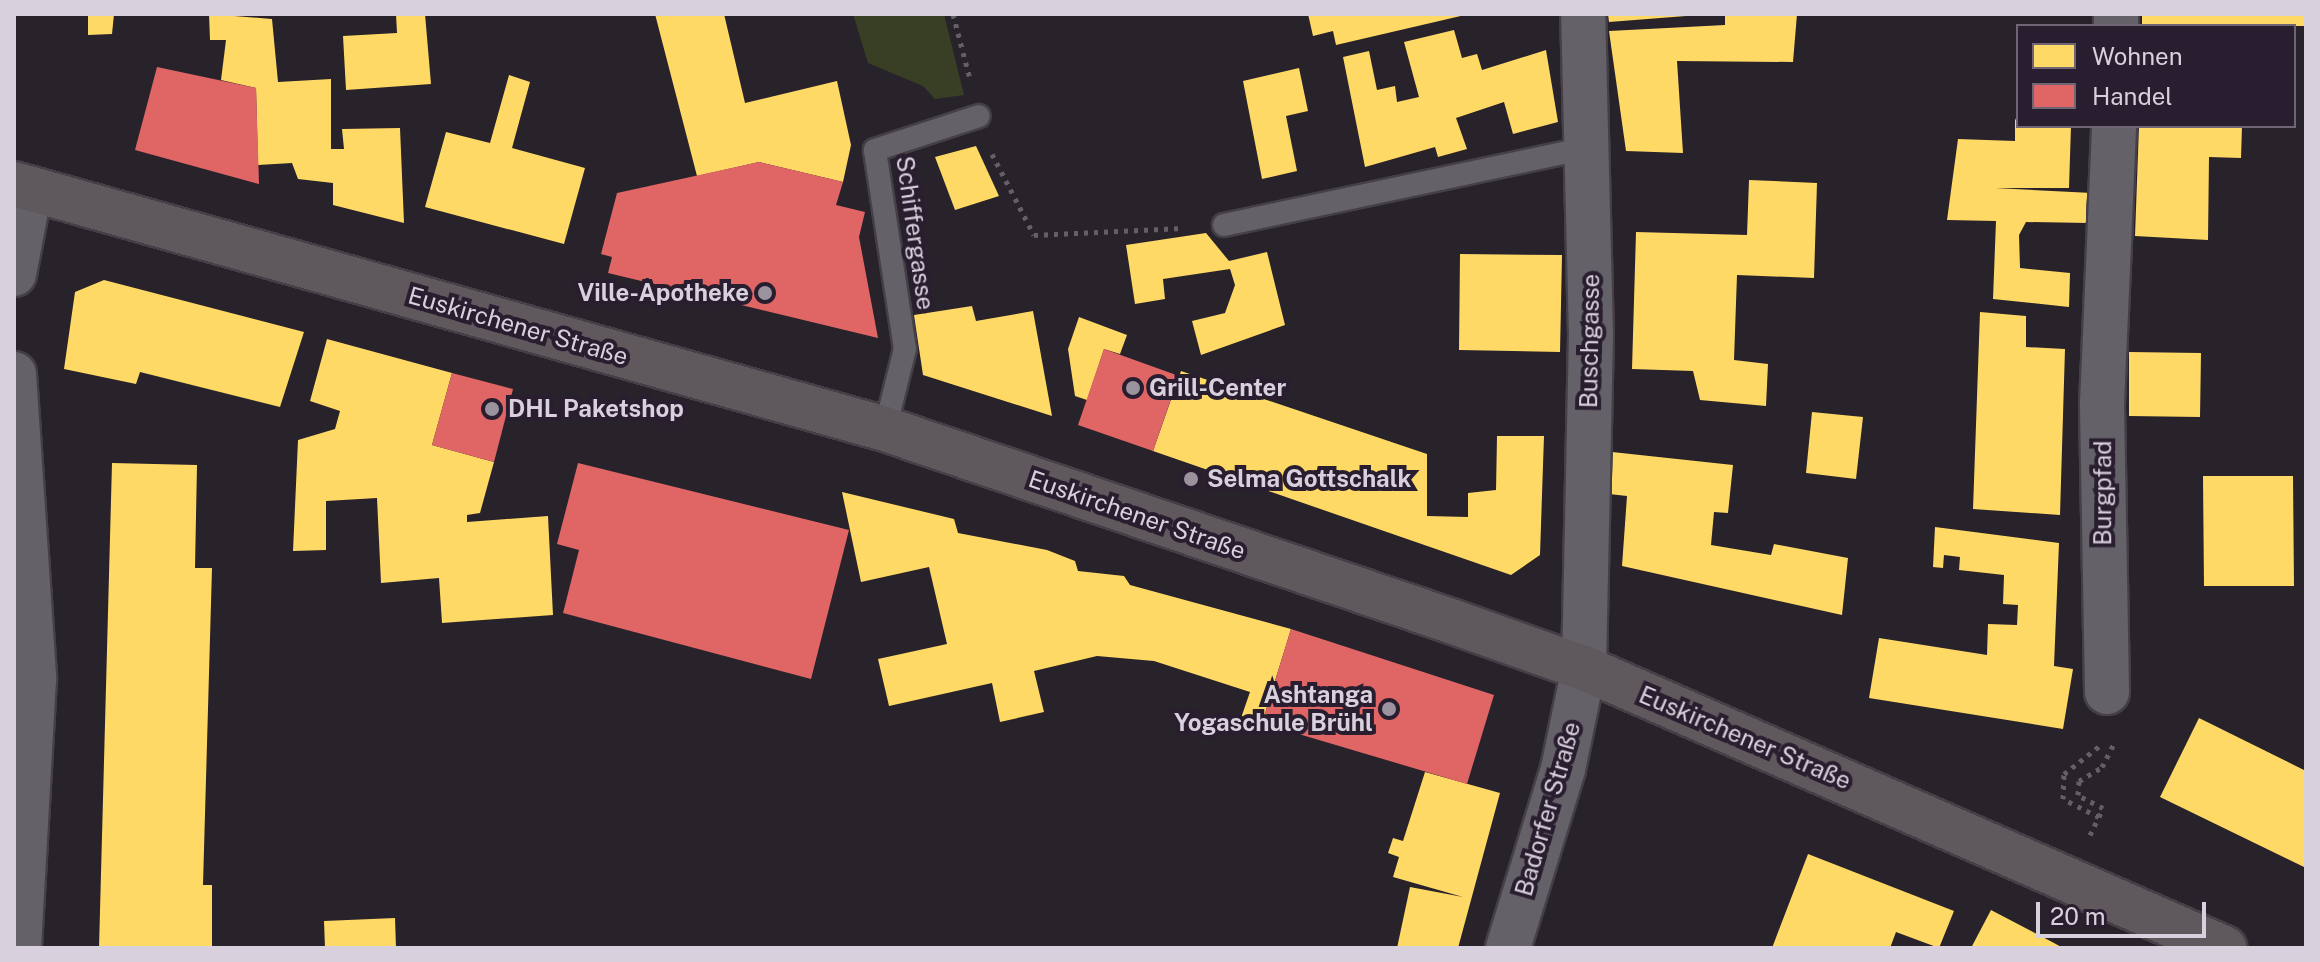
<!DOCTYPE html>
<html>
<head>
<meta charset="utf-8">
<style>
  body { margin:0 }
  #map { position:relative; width:2320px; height:962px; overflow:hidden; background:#28222b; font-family:"Public Sans",sans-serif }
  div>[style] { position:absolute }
  .green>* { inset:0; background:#383f25 }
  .homes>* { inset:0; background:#ffd966 }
  .shops>* { inset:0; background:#e06666 }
  .path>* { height:5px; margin-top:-2.5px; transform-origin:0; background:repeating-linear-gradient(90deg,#645f66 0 4px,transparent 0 10px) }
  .roads { filter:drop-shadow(2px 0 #453f47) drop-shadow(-2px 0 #453f47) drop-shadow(0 2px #453f47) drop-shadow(0 -2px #453f47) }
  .service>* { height:22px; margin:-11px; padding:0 11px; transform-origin:11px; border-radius:11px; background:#656168 }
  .minor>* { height:44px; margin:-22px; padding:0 22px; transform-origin:22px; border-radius:22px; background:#656168 }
  .secondary>* { height:44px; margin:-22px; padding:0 22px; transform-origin:22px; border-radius:22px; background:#5f585d }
  .dots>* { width:22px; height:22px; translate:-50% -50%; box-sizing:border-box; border:4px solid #291e2f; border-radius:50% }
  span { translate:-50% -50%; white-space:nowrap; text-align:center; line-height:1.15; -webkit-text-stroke:8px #291e2f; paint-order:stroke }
  .street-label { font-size:24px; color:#d8d0dc }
  .poi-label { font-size:24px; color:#d8d0dc; font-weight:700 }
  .right { translate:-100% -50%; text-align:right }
  .left { translate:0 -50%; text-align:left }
  .frame { position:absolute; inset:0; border:16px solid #d8d0dc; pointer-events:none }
  .legend { position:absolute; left:2016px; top:24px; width:280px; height:104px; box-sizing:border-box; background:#291e2f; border:2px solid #6f6574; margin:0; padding:10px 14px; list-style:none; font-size:24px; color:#d8d0dc }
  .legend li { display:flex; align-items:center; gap:16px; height:40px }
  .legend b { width:40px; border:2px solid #6f6574 }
  .scale { position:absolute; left:2036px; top:902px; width:170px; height:36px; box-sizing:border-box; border:4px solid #d8d0dc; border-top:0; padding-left:10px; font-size:24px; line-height:28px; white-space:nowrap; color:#d8d0dc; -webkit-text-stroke:6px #291e2f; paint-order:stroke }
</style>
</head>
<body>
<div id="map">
  <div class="green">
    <i style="clip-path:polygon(853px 14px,944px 14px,964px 95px,935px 99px,923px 86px,868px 63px)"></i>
  </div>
  <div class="homes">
    <i style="clip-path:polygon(88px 14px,114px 14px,112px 34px,88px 35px)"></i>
    <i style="clip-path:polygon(209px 14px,272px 19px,278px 82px,331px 79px,331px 149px,344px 149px,342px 129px,400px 128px,404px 223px,333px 205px,333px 183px,298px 179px,292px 163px,258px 165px,256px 88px,221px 80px,226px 40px,210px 40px)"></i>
    <i style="clip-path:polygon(396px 14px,425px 14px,431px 84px,346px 90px,343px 36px,397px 33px)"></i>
    <i style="clip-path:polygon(655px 14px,724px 14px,745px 103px,837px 81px,851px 145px,843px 182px,759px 162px,697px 176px)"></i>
    <i style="clip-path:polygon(1308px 14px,1465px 14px,1465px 15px,1336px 45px,1333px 31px,1313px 36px)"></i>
    <i style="clip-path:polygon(1608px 14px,1686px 14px,1686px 16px,1609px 22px)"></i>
    <i style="clip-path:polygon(1725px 14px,1797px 14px,1793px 62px,1677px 61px,1683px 153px,1626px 151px,1609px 31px,1725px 25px)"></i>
    <i style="clip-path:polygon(2217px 14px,2306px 14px,2306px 26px,2142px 26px,2142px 15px)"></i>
    <i style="clip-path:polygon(1454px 30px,1462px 58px,1477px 54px,1482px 70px,1546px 50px,1558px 122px,1513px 134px,1504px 102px,1456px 118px,1467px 149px,1438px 157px,1435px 147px,1365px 167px,1343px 57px,1369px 51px,1377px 90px,1395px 86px,1397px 102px,1419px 97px,1404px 42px)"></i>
    <i style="clip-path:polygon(1299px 68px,1308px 111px,1286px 116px,1297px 171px,1262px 179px,1243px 81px)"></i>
    <i style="clip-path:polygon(509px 75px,530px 82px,512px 148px,585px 168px,564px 244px,425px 207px,446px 132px,490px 143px)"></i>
    <i style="clip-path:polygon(2015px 118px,2018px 126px,2071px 126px,2069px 188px,1995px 188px,2092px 193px,2089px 223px,2026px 222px,2019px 235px,2020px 268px,2070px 273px,2069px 307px,1993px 299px,1996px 221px,1947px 220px,1958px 139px,2015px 141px)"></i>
    <i style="clip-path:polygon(2139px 126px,2242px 126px,2241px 158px,2209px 157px,2208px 240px,2135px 236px)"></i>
    <i style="clip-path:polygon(976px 146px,999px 196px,955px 210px,935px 157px)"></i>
    <i style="clip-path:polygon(1749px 180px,1817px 183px,1814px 278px,1737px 275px,1734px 360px,1768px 364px,1766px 406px,1700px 400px,1693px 371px,1632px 369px,1636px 232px,1747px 235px)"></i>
    <i style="clip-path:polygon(1206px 233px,1229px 261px,1267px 252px,1285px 325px,1201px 355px,1192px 321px,1225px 313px,1235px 285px,1230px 269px,1163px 279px,1165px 299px,1135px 304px,1126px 245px)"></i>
    <i style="clip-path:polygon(1460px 254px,1562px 255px,1560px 352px,1459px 350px)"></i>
    <i style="clip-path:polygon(104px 280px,304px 332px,280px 407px,140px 372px,136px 384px,64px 369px,75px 292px)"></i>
    <i style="clip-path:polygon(972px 306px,976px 321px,1033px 311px,1052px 416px,923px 375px,914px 315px)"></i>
    <i style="clip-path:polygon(1980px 312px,2026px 316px,2026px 347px,2065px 349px,2060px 515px,1973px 509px)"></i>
    <i style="clip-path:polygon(1079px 317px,1127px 335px,1120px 354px,1104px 349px,1087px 400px,1075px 396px,1068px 349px)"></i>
    <i style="clip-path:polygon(327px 339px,452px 373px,432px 445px,494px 462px,480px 513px,467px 515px,467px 522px,548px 516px,553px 615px,442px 623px,439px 578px,381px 583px,377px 498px,326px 501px,326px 550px,293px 551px,298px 440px,335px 429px,340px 411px,310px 401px)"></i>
    <i style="clip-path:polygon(2129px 352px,2201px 353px,2200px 417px,2129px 416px)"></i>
    <i style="clip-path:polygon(1181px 371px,1427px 454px,1427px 516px,1468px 517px,1468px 493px,1496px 490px,1497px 436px,1544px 436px,1540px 555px,1511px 575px,1153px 451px)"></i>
    <i style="clip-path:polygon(1812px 412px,1863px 417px,1856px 479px,1806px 473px)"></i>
    <i style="clip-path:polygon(1612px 452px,1733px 465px,1728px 513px,1714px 512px,1711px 545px,1771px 555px,1774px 544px,1848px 558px,1842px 615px,1622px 566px,1627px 496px,1609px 494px)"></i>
    <i style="clip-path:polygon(112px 463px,197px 465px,195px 568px,212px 568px,203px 885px,212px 885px,212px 948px,99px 948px)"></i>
    <i style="clip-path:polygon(2203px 476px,2293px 476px,2294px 586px,2204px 586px)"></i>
    <i style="clip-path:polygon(842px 492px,954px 519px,958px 533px,1047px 550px,1075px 561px,1078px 571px,1124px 576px,1130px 585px,1291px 629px,1262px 723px,1241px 718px,1250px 692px,1154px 661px,1097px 656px,1034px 671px,1044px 712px,1000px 722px,992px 683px,889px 706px,878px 659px,947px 644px,929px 567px,861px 582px)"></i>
    <i style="clip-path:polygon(1935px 527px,2059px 543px,2054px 666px,2073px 669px,2063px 729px,1869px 698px,1879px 638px,1987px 655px,1988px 624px,2017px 625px,2018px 605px,2003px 604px,2004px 575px,1959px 570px,1960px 557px,1944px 555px,1943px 568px,1933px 567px)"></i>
    <i style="clip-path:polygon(2199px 718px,2306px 771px,2306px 868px,2160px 797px)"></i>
    <i style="clip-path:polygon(1425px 772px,1500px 793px,1458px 948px,1397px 948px,1410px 887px,1463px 897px,1393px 877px,1399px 857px,1388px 853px,1393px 838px,1403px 841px)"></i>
    <i style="clip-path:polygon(1808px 854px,1954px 911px,1939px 948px,1896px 932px,1890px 948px,1772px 948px)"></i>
    <i style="clip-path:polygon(1991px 910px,2054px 943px,2063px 948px,1971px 948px)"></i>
    <i style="clip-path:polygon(395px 918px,396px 948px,325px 948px,324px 921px)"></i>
  </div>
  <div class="shops">
    <i style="clip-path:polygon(157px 67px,256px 88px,259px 184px,135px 150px)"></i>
    <i style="clip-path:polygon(759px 162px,843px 182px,836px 205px,865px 212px,859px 237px,878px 338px,608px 273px,612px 257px,601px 254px,617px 193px)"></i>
    <i style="clip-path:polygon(1104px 349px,1179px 376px,1153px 451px,1078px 425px)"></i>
    <i style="clip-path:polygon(452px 373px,513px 389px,494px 462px,432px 445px)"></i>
    <i style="clip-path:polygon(578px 463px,849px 530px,811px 679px,563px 613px,579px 550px,557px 544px)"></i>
    <i style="clip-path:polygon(1291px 629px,1494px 695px,1467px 784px,1262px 723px)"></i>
  </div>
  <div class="path">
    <i style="left:953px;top:14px;width:67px;rotate:75.3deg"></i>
    <i style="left:992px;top:154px;width:91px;rotate:62.6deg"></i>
    <i style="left:1034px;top:235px;width:149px;rotate:-2.7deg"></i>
    <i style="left:2099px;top:817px;width:40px;rotate:-153.4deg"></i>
    <i style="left:2063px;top:799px;width:25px;rotate:-88deg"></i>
    <i style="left:2064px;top:774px;width:48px;rotate:-38.3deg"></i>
    <i style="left:2090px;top:835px;width:30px;rotate:-64deg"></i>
    <i style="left:2103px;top:808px;width:28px;rotate:-153deg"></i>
    <i style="left:2078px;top:795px;width:14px;rotate:-86deg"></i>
    <i style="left:2079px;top:781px;width:27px;rotate:-31deg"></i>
    <i style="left:2102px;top:767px;width:30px;rotate:-63deg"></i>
  </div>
  <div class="roads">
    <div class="service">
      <i style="left:1224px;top:225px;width:374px;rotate:-12deg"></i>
      <i style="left:885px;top:429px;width:82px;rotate:-76deg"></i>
      <i style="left:905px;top:349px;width:201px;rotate:-98.6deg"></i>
      <i style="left:875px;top:150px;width:109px;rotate:-18.1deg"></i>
    </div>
    <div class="minor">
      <i style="left:2116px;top:26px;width:12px;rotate:-90deg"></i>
      <i style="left:14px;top:274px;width:86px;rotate:-79.2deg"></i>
      <i style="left:14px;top:374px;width:306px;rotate:86.2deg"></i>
      <i style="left:34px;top:679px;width:269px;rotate:93.2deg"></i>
      <i style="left:2107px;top:692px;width:288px;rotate:-91deg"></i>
      <i style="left:2102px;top:404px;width:278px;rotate:-87.5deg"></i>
      <i style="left:1508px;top:948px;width:187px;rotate:-72.9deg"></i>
      <i style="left:1563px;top:769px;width:103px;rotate:-78.3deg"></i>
      <i style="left:1584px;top:668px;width:332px;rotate:-88.8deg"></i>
      <i style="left:1591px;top:336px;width:322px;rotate:-91.4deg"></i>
    </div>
    <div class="secondary">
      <i style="left:14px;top:184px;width:905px;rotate:15.71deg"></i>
      <i style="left:885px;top:429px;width:598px;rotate:18.74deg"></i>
      <i style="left:1451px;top:621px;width:141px;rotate:19.5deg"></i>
      <i style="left:1584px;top:668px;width:699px;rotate:23.63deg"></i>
    </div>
  </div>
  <div class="dots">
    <i style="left:765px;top:293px;background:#9a939e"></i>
    <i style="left:1133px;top:388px;background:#9a939e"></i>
    <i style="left:492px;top:409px;background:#9a939e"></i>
    <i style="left:1191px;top:479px;background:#9a939e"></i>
    <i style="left:1389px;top:709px;background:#9a939e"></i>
  </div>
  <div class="street-label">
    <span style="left:915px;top:233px;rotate:82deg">Schiffergasse</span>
    <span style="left:518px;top:326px;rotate:16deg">Euskirchener Straße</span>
    <span style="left:1590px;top:341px;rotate:-89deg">Buschgasse</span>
    <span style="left:2103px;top:493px;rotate:-90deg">Burgpfad</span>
    <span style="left:1137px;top:515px;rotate:19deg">Euskirchener Straße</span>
    <span style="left:1745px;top:738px;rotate:23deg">Euskirchener Straße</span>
    <span style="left:1548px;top:809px;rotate:-74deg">Badorfer Straße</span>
  </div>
  <div class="poi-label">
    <span class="right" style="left:749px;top:293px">Ville-Apotheke</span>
    <span class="left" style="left:1149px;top:388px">Grill-Center</span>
    <span class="left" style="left:508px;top:409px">DHL Paketshop</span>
    <span class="left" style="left:1207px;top:479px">Selma Gottschalk</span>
    <span class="right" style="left:1373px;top:709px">Ashtanga<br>Yogaschule Brühl</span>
  </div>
  <div class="frame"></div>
  <ul class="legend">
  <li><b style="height:22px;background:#ffd966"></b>Wohnen</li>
  <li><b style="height:22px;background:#e06666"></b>Handel</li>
  </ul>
  <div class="scale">20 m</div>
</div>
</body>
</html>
